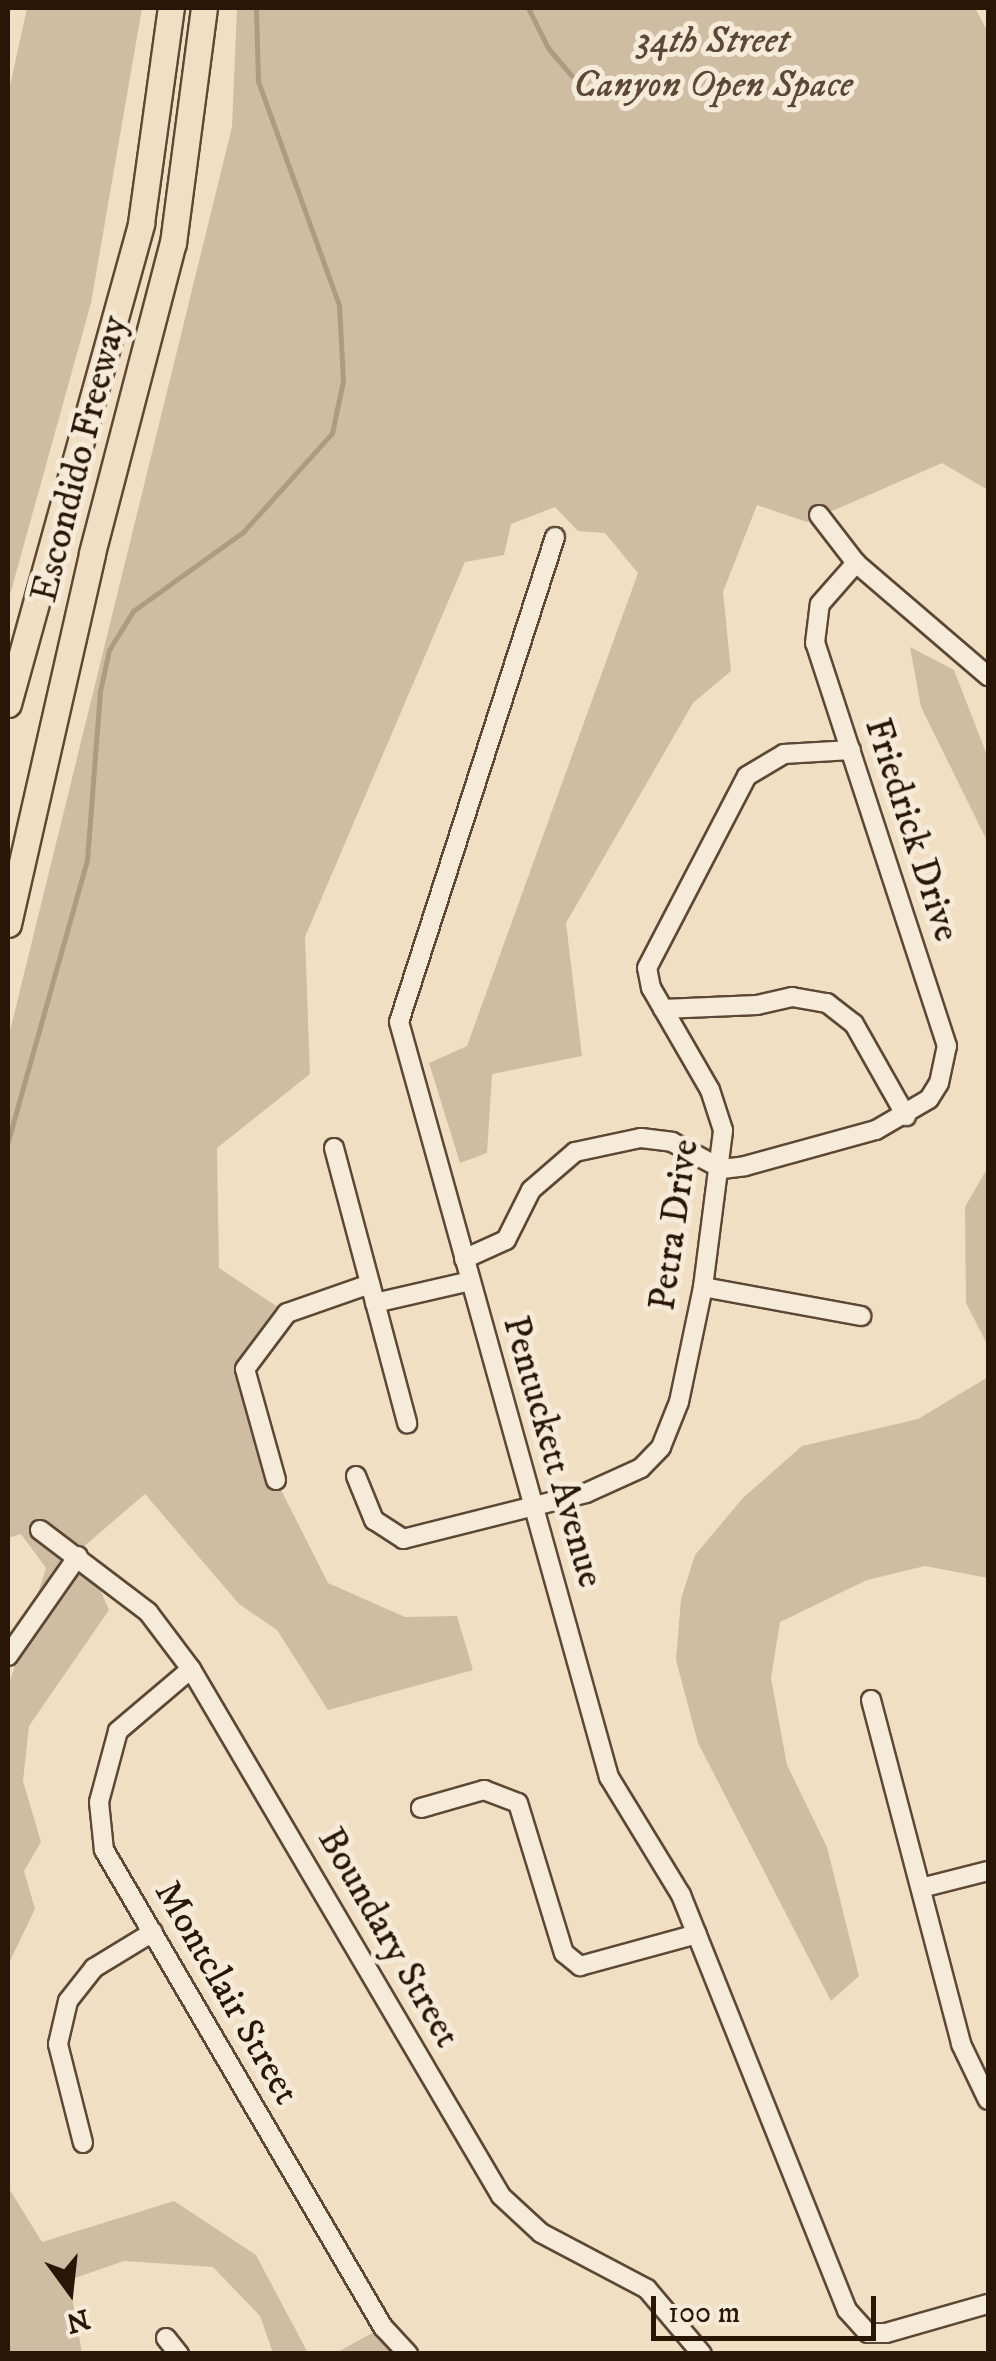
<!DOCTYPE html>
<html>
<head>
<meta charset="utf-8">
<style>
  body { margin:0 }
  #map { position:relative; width:996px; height:2361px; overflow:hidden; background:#f1dfc3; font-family:"IM FELL DW Pica",serif }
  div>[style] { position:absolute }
  .green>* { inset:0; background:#cfbda3 }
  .stream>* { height:5px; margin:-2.5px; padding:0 2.5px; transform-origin:2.5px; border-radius:2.5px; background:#ad9b82 }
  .roads { filter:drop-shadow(2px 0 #5c4834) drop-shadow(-2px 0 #5c4834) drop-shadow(0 2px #5c4834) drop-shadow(0 -2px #5c4834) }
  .minor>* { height:18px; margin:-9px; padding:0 9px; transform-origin:9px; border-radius:9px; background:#f6ead8 }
  .highway>* { height:25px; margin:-12.5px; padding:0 12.5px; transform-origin:12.5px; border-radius:12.5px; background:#f1dfc3 }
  span { translate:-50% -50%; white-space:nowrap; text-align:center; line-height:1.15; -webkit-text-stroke:10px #f6ead8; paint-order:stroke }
  .park-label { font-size:38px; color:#5c4834; font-style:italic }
  .street-label { font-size:38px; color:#2a1605 }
  .frame { position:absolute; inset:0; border:10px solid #2a1605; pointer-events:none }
  .north { position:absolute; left:20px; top:2241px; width:100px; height:100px; -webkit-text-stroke:8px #f6ead8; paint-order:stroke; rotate:165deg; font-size:28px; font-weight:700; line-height:40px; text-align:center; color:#2a1605 }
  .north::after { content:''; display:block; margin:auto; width:35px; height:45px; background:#2a1605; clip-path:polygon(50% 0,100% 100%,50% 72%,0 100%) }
  .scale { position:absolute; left:651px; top:2296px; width:225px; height:45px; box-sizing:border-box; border:5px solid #2a1605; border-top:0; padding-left:12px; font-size:30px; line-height:35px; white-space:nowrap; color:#2a1605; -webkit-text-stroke:8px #f6ead8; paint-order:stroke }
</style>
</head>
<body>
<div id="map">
  <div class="green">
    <i style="clip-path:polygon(27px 8px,142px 8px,91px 303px,8px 602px,8px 95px)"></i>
    <i style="clip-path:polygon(237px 8px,975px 8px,988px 32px,988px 490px,942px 463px,807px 522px,757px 505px,723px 592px,731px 671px,693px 703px,566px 923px,582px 1056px,492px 1074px,487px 1153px,460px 1163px,429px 1063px,467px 1046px,638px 573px,605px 533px,578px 531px,555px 507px,511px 524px,504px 555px,465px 562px,305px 937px,310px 1074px,217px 1148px,219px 1268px,287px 1313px,245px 1369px,276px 1480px,328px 1583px,405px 1617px,457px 1616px,473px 1670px,328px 1710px,277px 1630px,239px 1604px,145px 1494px,82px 1548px,109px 1610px,29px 1726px,23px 1781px,41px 1842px,24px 1871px,35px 1909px,8px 1965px,8px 1687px,46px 1568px,21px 1534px,8px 1538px,8px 1039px,232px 127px)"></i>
    <i style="clip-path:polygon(910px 647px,954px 670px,988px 758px,988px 843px,921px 707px)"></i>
    <i style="clip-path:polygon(988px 1167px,988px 1346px,966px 1303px,965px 1207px)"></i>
    <i style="clip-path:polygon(988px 1377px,988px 1578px,925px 1566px,867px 1580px,780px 1622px,771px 1678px,787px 1765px,827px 1847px,859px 1976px,831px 2001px,698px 1743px,676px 1660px,681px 1599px,695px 1555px,743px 1498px,802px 1446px,918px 1419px)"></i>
    <i style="clip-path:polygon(8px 2187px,42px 2242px,174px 2201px,256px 2255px,308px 2353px,273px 2353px,260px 2316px,213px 2267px,124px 2261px,69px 2280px,82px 2353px,8px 2353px)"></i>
    <i style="clip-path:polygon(383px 2327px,408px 2354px,334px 2354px)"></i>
  </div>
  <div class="stream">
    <i style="left:528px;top:8px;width:45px;rotate:63.4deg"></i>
    <i style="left:548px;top:48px;width:55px;rotate:49.4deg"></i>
    <i style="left:8px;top:1141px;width:292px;rotate:-74.3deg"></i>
    <i style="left:87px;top:860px;width:169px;rotate:-85.6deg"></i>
    <i style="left:100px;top:691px;width:42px;rotate:-77.6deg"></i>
    <i style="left:109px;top:650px;width:46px;rotate:-58.4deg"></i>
    <i style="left:133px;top:611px;width:135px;rotate:-35.7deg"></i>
    <i style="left:243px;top:532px;width:133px;rotate:-48deg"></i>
    <i style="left:332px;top:433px;width:53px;rotate:-78.1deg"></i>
    <i style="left:343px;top:381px;width:76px;rotate:-93deg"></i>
    <i style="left:339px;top:305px;width:238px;rotate:-109.9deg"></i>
    <i style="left:258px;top:81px;width:73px;rotate:-91.6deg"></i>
  </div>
  <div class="roads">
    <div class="minor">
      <i style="left:819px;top:515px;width:61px;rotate:52.4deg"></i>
      <i style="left:856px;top:563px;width:174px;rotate:40.6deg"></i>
      <i style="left:555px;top:537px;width:509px;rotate:107.83deg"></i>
      <i style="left:399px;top:1022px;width:784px;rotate:74.46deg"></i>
      <i style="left:609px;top:1777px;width:138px;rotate:58.6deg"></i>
      <i style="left:681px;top:1895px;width:447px;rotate:68.2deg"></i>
      <i style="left:847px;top:2310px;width:31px;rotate:48deg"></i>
      <i style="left:868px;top:2333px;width:18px"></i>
      <i style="left:886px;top:2333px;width:106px;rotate:-15.9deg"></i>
      <i style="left:663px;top:1009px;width:94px;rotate:-2.4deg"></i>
      <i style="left:757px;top:1005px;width:36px;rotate:-13deg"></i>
      <i style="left:792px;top:997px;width:36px;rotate:10deg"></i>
      <i style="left:827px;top:1003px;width:34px;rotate:38deg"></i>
      <i style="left:854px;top:1024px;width:106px;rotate:60.5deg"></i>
      <i style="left:334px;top:1148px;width:285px;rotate:75.1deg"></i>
      <i style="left:464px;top:1259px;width:46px;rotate:-24.3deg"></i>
      <i style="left:506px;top:1240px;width:56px;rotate:-63.4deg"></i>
      <i style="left:531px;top:1190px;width:58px;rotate:-40.8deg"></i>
      <i style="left:575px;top:1152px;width:67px;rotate:-12deg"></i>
      <i style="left:641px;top:1138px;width:31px;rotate:7deg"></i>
      <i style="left:672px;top:1142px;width:57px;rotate:28.4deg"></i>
      <i style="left:722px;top:1169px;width:23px;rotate:-7deg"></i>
      <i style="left:745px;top:1166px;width:136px;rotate:-15.4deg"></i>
      <i style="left:876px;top:1130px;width:61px;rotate:-30.3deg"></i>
      <i style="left:929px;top:1099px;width:19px;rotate:-58deg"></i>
      <i style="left:939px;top:1083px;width:38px;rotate:-78deg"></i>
      <i style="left:947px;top:1046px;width:424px;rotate:-108.1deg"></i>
      <i style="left:815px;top:643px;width:39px;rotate:-83deg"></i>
      <i style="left:820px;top:604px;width:55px;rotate:-48.7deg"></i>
      <i style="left:703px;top:1287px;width:161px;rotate:10.4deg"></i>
      <i style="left:375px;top:1303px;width:98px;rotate:-13deg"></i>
      <i style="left:356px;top:1476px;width:48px;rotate:67.8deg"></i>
      <i style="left:374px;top:1520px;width:35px;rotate:33deg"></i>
      <i style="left:403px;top:1539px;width:189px;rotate:-14.1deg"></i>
      <i style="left:586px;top:1493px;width:60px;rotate:-24.4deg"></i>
      <i style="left:641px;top:1468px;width:29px;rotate:-46deg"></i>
      <i style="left:661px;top:1447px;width:48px;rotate:-68.2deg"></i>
      <i style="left:679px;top:1402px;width:117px;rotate:-78.2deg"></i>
      <i style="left:703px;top:1287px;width:158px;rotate:-82.7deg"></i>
      <i style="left:723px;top:1130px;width:42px;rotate:-108deg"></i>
      <i style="left:710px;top:1090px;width:118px;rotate:-120deg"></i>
      <i style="left:651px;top:988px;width:20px;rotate:-101deg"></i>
      <i style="left:647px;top:968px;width:216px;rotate:-62.5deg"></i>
      <i style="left:747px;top:776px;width:43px;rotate:-30.7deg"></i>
      <i style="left:784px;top:754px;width:67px;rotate:-3.4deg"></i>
      <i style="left:276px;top:1480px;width:115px;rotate:-105.6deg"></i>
      <i style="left:245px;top:1369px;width:70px;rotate:-53.1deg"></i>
      <i style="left:287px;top:1313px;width:88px;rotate:-19.3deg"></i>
      <i style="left:40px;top:1530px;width:136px;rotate:37.2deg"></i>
      <i style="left:148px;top:1612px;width:71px;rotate:53deg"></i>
      <i style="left:191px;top:1669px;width:611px;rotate:59.53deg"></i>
      <i style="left:501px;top:2196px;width:54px;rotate:42.8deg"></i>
      <i style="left:541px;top:2233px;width:120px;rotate:27.8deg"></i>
      <i style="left:647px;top:2289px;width:85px;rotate:49.8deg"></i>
      <i style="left:8px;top:1656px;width:122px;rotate:-55deg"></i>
      <i style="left:191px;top:1669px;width:96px;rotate:139.7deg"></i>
      <i style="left:118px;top:1731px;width:73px;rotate:105deg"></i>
      <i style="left:99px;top:1802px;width:48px;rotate:84.1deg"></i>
      <i style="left:104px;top:1850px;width:553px;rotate:59.68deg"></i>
      <i style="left:383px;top:2327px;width:37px;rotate:47deg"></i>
      <i style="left:871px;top:1700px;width:356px;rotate:75.3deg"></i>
      <i style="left:961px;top:2044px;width:62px;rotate:64.3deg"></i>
      <i style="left:421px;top:1808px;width:66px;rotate:-15.9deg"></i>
      <i style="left:484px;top:1790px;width:36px;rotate:21deg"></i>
      <i style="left:518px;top:1803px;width:157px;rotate:73deg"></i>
      <i style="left:564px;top:1953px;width:21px;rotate:39deg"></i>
      <i style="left:580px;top:1966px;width:121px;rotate:-15.3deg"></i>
      <i style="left:921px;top:1888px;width:69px;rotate:-14.2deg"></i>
      <i style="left:83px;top:2143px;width:102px;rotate:-104.2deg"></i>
      <i style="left:58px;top:2044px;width:44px;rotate:-76.9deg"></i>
      <i style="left:68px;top:2001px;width:42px;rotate:-51.8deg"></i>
      <i style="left:94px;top:1968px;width:69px;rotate:-31.4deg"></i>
      <i style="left:166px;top:2338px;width:21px;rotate:51deg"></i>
    </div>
    <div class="highway">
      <i style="left:8px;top:704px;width:499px;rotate:-74.5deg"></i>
      <i style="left:141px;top:223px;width:217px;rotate:-82.1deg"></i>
      <i style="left:8px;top:924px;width:380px;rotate:-77.2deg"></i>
      <i style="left:92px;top:553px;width:320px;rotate:-75.4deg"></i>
      <i style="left:173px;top:243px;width:237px;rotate:-82.5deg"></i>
    </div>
  </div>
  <div class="park-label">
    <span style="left:713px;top:64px">34th Street<br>Canyon Open Space</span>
  </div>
  <div class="street-label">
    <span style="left:80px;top:459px;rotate:-76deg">Escondido Freeway</span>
    <span style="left:911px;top:830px;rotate:72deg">Friedrick Drive</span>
    <span style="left:675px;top:1225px;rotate:-82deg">Petra Drive</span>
    <span style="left:552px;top:1452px;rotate:74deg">Pentuckett Avenue</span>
    <span style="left:388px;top:1938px;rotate:60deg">Boundary Street</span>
    <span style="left:226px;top:1993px;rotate:60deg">Montclair Street</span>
  </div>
  <div class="frame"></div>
  <div class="north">N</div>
  <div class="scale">100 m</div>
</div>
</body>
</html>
